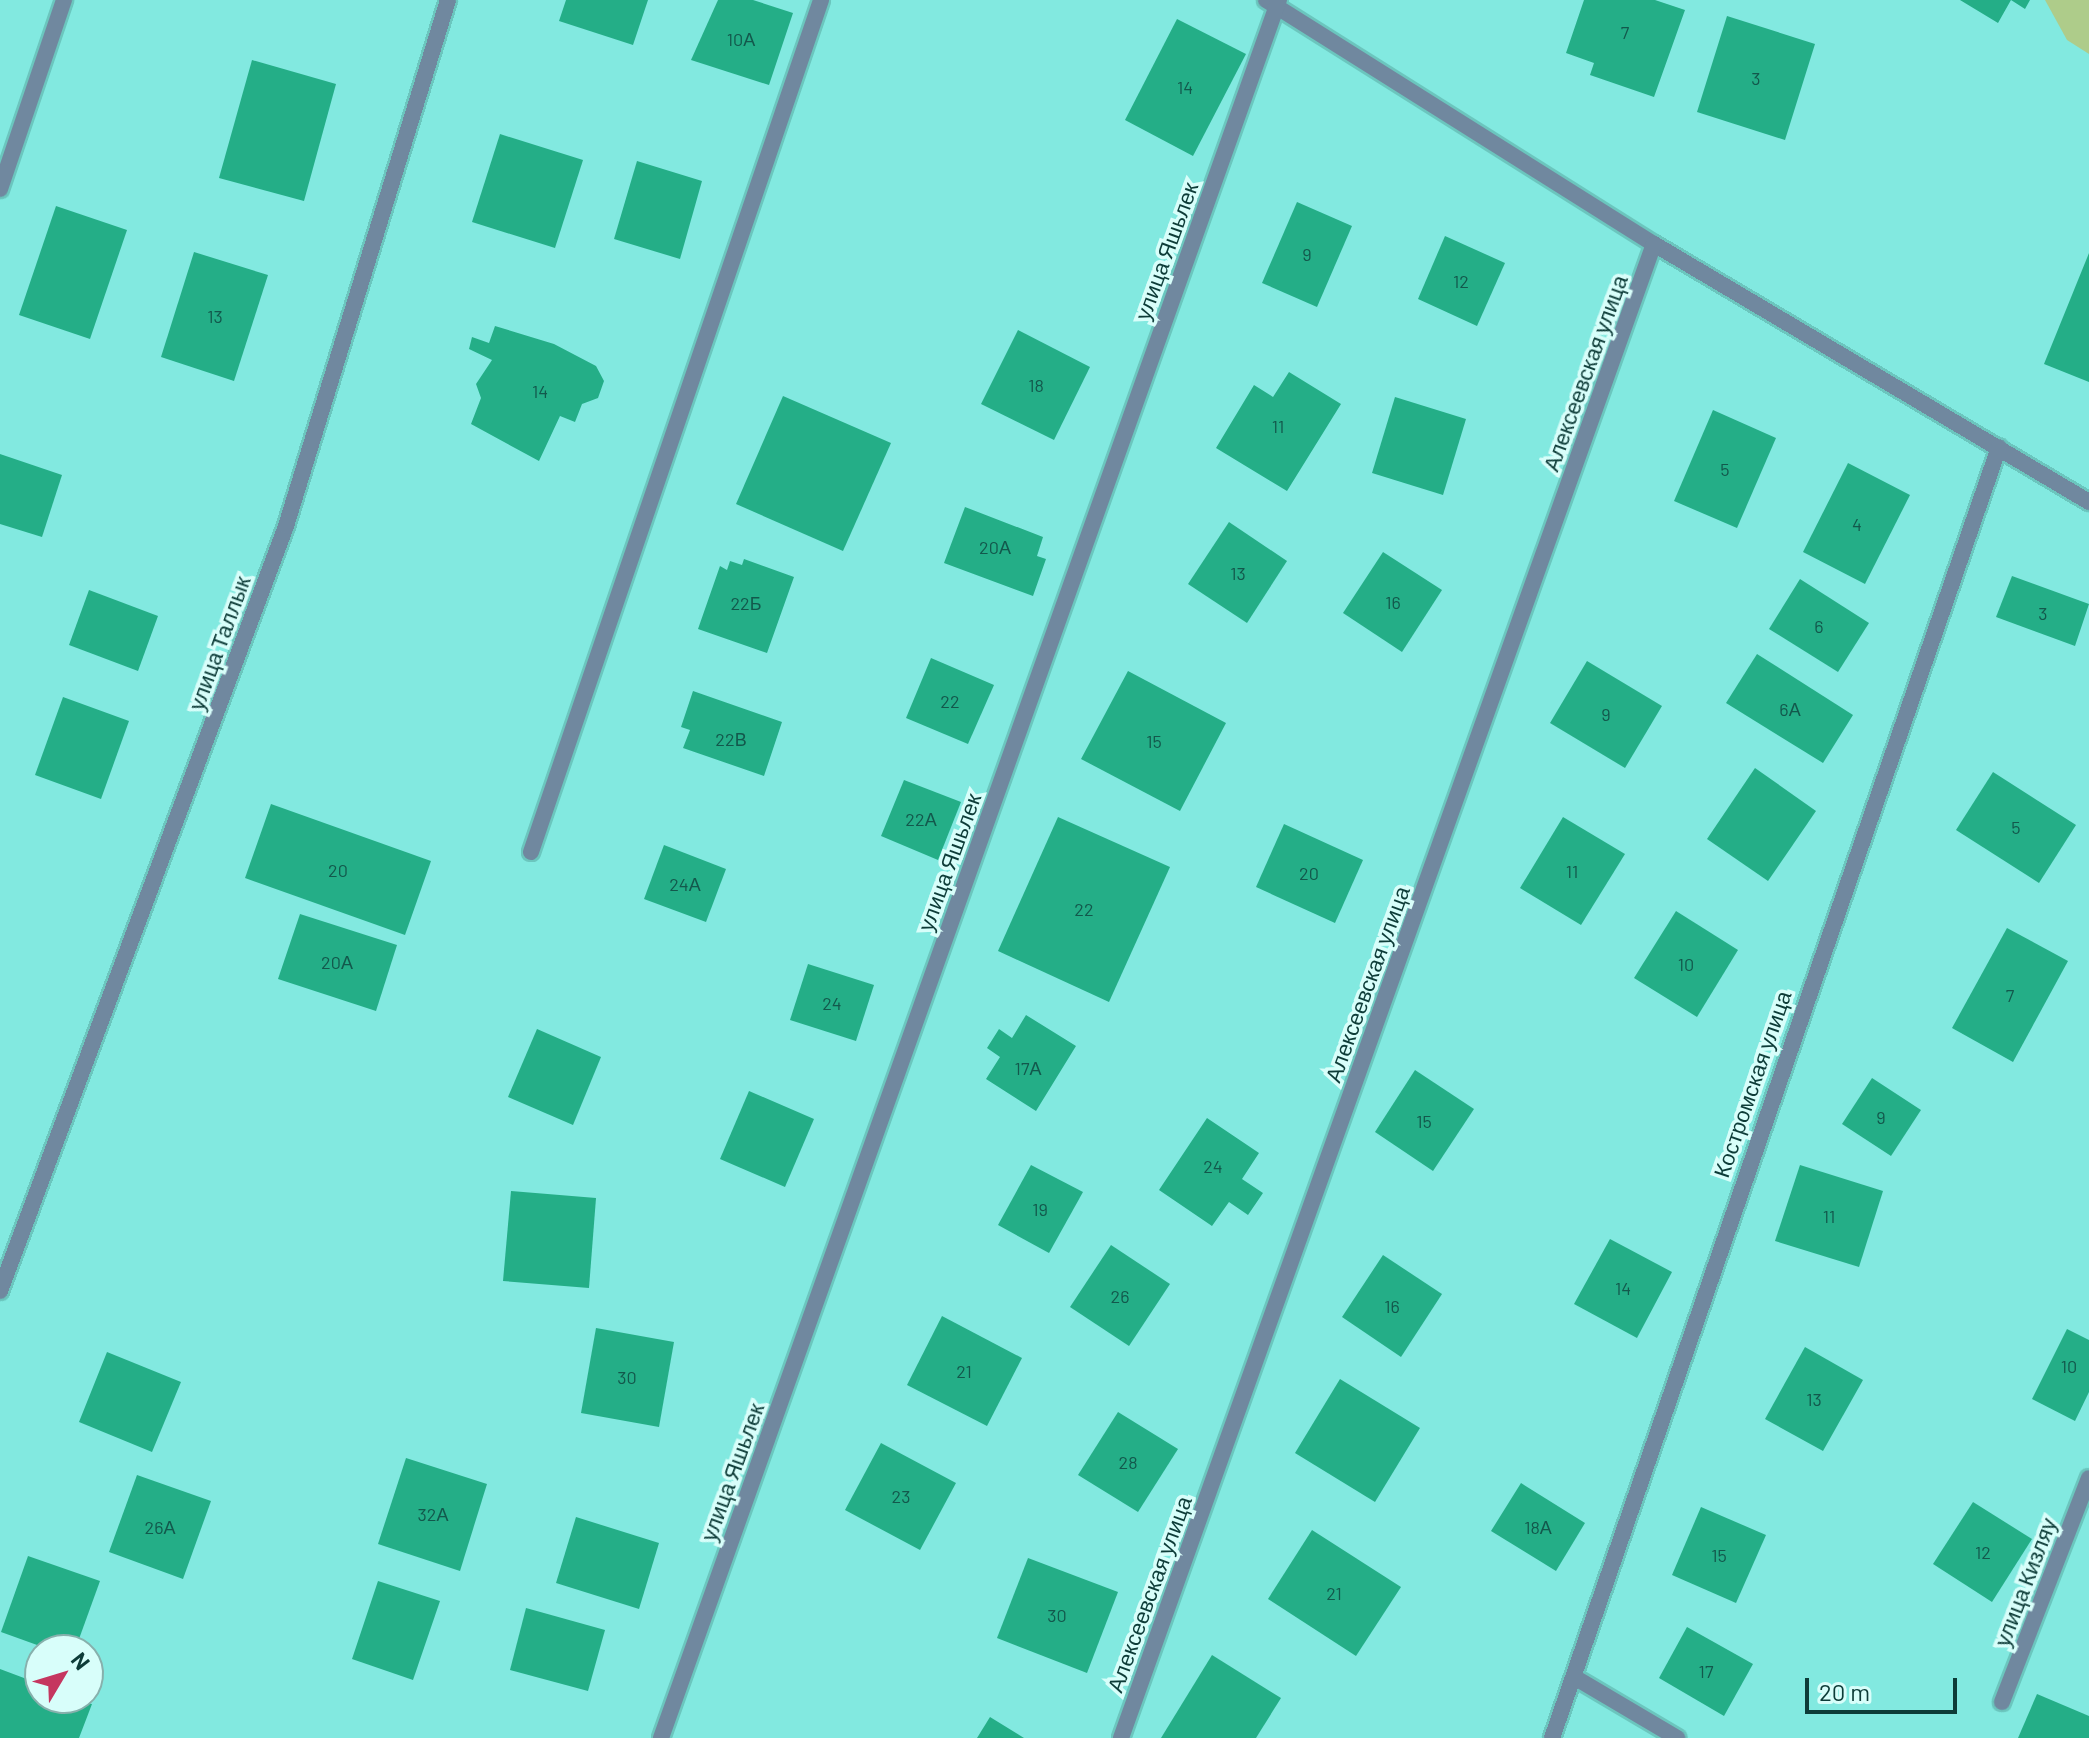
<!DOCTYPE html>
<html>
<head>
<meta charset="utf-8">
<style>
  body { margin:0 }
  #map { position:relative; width:2089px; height:1738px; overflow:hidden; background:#82e9e0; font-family:Barlow,sans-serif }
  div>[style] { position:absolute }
  .green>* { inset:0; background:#aecc8a }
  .building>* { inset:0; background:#24ae87 }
  .roads { filter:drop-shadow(2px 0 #6bc6be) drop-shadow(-2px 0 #6bc6be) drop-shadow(0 2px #6bc6be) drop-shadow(0 -2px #6bc6be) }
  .service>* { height:16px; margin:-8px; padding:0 8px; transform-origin:8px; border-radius:8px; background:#70889f }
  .minor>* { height:16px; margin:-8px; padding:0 8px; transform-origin:8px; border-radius:8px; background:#70889f }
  span { translate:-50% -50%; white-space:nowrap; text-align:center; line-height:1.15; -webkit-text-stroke:7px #d8fefa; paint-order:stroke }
  .number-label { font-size:18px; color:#13584c }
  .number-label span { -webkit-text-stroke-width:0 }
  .street-label { font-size:22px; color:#0d3c38 }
  .north { position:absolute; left:24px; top:1634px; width:80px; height:80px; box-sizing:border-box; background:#d8fefa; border:2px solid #87b0ac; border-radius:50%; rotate:52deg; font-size:22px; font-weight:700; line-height:32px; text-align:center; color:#0d3c38 }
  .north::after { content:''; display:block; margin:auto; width:28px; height:36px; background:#c5365f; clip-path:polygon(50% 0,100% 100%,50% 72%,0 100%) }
  .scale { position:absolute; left:1805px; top:1678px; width:152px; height:36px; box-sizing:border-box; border:4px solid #0d3c38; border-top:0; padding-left:10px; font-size:24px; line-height:28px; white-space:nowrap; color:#0d3c38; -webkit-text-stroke:6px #d8fefa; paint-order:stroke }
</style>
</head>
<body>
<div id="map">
  <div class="green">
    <i style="clip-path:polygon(2045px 0,2089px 0,2089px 54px,2067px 40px)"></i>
  </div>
  <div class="building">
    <i style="clip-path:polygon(566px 0,648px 0,633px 45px,559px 21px)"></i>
    <i style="clip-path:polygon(718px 0,753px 0,793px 13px,769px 85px,691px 60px)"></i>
    <i style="clip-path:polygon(1584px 0,1655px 0,1685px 10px,1654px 97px,1590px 75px,1594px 63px,1566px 53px)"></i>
    <i style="clip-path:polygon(1960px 0,2030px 0,2025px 9px,2011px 0,1998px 23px)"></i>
    <i style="clip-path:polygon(1727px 16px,1815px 44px,1785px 140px,1697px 112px)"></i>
    <i style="clip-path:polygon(1177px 19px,1246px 54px,1193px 156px,1125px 120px)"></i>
    <i style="clip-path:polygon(252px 60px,336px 84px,304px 201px,219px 178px)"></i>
    <i style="clip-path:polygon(500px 134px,583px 160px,555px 248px,472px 222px)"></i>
    <i style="clip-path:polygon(637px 161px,702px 181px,680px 259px,614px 239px)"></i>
    <i style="clip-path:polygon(1297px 202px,1352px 226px,1317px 307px,1262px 283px)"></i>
    <i style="clip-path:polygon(56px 206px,127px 230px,90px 339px,19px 315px)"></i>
    <i style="clip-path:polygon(1445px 236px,1505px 263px,1477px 326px,1418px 299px)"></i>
    <i style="clip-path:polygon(194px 252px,268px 275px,234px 381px,161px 357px)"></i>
    <i style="clip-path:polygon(2089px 253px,2089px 382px,2044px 364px)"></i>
    <i style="clip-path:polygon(495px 326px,554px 344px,596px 366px,604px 381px,598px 398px,582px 404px,575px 422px,560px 416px,539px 461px,471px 424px,481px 398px,476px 384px,492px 360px,469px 349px,472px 337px,489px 343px)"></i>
    <i style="clip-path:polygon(1018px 330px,1090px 367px,1054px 440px,981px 404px)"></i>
    <i style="clip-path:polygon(1289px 372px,1341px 404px,1287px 491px,1216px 448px,1254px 385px,1273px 397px)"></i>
    <i style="clip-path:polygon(783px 396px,891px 443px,843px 551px,736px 504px)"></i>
    <i style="clip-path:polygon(1395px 397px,1466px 419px,1443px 495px,1372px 473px)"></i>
    <i style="clip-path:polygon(1713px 410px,1776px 438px,1737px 528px,1674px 501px)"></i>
    <i style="clip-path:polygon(0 454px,62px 475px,42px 537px,0 524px)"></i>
    <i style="clip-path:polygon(1848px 463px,1910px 495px,1865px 584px,1803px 552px)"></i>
    <i style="clip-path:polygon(965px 507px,1043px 537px,1037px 556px,1046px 559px,1033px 596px,944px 563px)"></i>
    <i style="clip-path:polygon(1229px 522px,1287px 561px,1247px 623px,1188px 584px)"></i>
    <i style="clip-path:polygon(1383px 552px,1442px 590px,1402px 652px,1343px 613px)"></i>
    <i style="clip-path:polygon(744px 559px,794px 577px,767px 653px,698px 629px,720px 566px,727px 570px,730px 561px,742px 565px)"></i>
    <i style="clip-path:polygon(2012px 576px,2089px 604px,2075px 646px,1996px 617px)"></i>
    <i style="clip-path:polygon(1800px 579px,1869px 623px,1838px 672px,1769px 629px)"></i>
    <i style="clip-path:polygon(89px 590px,158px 616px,138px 671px,69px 645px)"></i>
    <i style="clip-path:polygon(1757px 654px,1853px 715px,1823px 763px,1726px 703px)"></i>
    <i style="clip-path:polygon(931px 658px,994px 685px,968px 744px,906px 718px)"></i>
    <i style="clip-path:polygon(1587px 661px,1662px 706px,1625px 768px,1550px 723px)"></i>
    <i style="clip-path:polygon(1128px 671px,1226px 723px,1180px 811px,1081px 759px)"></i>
    <i style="clip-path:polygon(693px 691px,782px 722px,764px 776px,683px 748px,690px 730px,681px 727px)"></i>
    <i style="clip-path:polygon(63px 697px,129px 721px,101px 799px,35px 775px)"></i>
    <i style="clip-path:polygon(1755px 768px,1816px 811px,1768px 881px,1707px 839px)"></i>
    <i style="clip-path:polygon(1993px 772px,2076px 825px,2039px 883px,1956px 830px)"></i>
    <i style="clip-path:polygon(904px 780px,961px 802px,938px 860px,881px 836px)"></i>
    <i style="clip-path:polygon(271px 804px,431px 861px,405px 935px,245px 878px)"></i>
    <i style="clip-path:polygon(1058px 817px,1170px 867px,1109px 1002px,998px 951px)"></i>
    <i style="clip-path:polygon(1563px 817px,1625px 854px,1581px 925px,1520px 888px)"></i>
    <i style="clip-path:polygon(1284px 824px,1363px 860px,1335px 923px,1256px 887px)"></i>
    <i style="clip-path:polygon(664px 845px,726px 869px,706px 922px,644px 899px)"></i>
    <i style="clip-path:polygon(1676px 911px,1738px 950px,1697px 1017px,1634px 978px)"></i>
    <i style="clip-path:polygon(300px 914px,397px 945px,376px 1011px,278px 979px)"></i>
    <i style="clip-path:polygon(2007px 928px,2068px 961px,2013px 1062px,1952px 1028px)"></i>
    <i style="clip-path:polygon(808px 964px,874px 985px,856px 1041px,790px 1020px)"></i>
    <i style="clip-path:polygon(1026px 1015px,1076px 1046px,1036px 1111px,986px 1079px,1000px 1057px,987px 1048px,999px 1029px,1012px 1038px)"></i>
    <i style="clip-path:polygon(537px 1029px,601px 1057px,573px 1125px,508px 1097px)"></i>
    <i style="clip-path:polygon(1415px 1070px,1474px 1109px,1433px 1171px,1375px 1132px)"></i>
    <i style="clip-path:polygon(1872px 1078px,1921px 1110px,1891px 1156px,1842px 1124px)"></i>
    <i style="clip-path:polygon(749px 1091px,814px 1119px,785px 1187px,720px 1159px)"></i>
    <i style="clip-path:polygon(1207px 1118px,1259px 1153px,1242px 1179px,1263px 1193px,1248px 1215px,1229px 1202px,1212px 1226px,1159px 1190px)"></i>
    <i style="clip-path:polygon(1031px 1165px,1083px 1192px,1049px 1253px,998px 1225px)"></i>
    <i style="clip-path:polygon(1800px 1165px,1883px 1191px,1859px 1267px,1775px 1241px)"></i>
    <i style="clip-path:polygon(511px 1191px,596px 1198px,589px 1288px,503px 1281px)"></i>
    <i style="clip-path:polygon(1610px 1239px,1672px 1272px,1637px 1338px,1574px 1304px)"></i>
    <i style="clip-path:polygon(1111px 1245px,1170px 1284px,1129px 1346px,1070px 1307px)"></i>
    <i style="clip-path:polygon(1383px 1255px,1442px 1294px,1401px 1357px,1342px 1317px)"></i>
    <i style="clip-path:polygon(942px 1316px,1022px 1358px,987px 1426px,907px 1385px)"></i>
    <i style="clip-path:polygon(596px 1328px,674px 1342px,659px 1427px,581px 1413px)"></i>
    <i style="clip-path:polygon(2067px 1329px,2089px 1340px,2089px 1392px,2075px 1421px,2032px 1399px)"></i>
    <i style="clip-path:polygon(1805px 1347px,1863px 1380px,1823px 1451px,1765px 1419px)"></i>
    <i style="clip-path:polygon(107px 1352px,181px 1382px,152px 1452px,79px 1422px)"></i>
    <i style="clip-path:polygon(1340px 1379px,1420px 1428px,1375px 1502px,1295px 1453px)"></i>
    <i style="clip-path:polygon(1118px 1412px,1178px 1449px,1138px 1512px,1078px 1475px)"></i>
    <i style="clip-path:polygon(881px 1443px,956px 1483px,920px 1550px,845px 1510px)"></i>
    <i style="clip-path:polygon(406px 1458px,487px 1484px,460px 1571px,378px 1544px)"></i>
    <i style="clip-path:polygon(137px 1475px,211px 1501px,183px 1579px,109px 1552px)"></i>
    <i style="clip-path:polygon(1521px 1483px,1585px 1523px,1556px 1571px,1491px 1531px)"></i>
    <i style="clip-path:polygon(1973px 1502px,2032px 1539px,1992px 1602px,1933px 1564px)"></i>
    <i style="clip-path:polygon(1701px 1507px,1766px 1535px,1736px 1603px,1672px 1575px)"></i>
    <i style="clip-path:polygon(576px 1517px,659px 1543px,639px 1609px,556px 1583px)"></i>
    <i style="clip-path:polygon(1312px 1530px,1401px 1587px,1356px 1656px,1268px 1599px)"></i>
    <i style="clip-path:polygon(28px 1556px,100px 1581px,75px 1650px,51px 1650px,1px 1632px)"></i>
    <i style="clip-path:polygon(1028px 1558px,1118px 1592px,1087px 1673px,997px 1638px)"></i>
    <i style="clip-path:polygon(378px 1581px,440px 1601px,413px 1680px,352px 1659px)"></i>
    <i style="clip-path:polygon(526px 1608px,605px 1630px,588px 1691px,510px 1670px)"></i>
    <i style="clip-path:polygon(1687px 1627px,1753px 1664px,1724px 1716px,1659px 1678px)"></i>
    <i style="clip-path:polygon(1212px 1655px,1281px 1698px,1256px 1738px,1161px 1738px)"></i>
    <i style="clip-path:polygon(0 1669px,40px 1684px,40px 1698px,92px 1704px,79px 1738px,0 1738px)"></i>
    <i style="clip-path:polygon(2037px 1694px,2089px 1716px,2089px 1738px,2018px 1738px)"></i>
    <i style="clip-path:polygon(990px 1717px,1024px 1738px,977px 1738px)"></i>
  </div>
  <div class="roads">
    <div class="service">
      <i style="left:1574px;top:1677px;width:120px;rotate:30.6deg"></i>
    </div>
    <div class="minor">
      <i style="left:1266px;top:0;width:458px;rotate:32.2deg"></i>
      <i style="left:1654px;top:244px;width:506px;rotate:30.67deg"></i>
      <i style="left:0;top:189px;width:200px;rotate:-71.3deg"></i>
      <i style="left:531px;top:852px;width:900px;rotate:-71.2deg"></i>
      <i style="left:0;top:1291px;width:817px;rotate:-69.5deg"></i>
      <i style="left:286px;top:526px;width:550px;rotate:-72.88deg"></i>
      <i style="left:2002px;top:1702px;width:240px;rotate:-68.8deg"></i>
      <i style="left:661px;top:1738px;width:1845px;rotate:-70.43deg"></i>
      <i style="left:1121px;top:1738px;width:1586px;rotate:-70.37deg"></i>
      <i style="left:1552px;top:1738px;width:1366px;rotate:-70.9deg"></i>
    </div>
  </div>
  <div class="number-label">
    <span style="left:1625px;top:32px">7</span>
    <span style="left:741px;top:39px">10А</span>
    <span style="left:1756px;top:78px">3</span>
    <span style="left:1185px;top:87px">14</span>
    <span style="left:1307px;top:254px">9</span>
    <span style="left:1461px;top:281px">12</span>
    <span style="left:215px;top:316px">13</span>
    <span style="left:1036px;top:385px">18</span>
    <span style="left:540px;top:391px">14</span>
    <span style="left:1278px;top:426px">11</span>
    <span style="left:1725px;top:469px">5</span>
    <span style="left:1857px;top:524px">4</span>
    <span style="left:995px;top:547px">20А</span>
    <span style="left:1238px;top:573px">13</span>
    <span style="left:1393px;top:602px">16</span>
    <span style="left:746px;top:603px">22Б</span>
    <span style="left:2043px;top:613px">3</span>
    <span style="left:1819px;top:626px">6</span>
    <span style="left:950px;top:701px">22</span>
    <span style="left:1790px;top:709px">6А</span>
    <span style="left:1606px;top:714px">9</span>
    <span style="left:731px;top:739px">22В</span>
    <span style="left:1154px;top:741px">15</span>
    <span style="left:921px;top:819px">22А</span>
    <span style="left:2016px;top:827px">5</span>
    <span style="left:338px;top:870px">20</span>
    <span style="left:1572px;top:871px">11</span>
    <span style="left:1309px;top:873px">20</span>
    <span style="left:685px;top:884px">24А</span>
    <span style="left:1084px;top:909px">22</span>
    <span style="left:337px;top:962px">20А</span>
    <span style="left:1686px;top:964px">10</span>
    <span style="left:2010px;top:995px">7</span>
    <span style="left:832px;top:1003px">24</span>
    <span style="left:1028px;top:1068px">17А</span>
    <span style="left:1881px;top:1117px">9</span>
    <span style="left:1424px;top:1121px">15</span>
    <span style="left:1213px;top:1166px">24</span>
    <span style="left:1040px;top:1209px">19</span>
    <span style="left:1829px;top:1216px">11</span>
    <span style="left:1623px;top:1288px">14</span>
    <span style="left:1120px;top:1296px">26</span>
    <span style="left:1392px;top:1306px">16</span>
    <span style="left:2069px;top:1366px">10</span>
    <span style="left:964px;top:1371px">21</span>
    <span style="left:627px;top:1377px">30</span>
    <span style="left:1814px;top:1399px">13</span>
    <span style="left:1128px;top:1462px">28</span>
    <span style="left:901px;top:1496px">23</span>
    <span style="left:433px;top:1514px">32А</span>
    <span style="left:160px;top:1527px">26А</span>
    <span style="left:1538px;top:1527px">18А</span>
    <span style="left:1983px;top:1552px">12</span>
    <span style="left:1719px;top:1555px">15</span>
    <span style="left:1334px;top:1593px">21</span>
    <span style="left:1057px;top:1615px">30</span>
    <span style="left:1706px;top:1671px">17</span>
  </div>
  <div class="street-label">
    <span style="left:1166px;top:251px;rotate:-70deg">улица Яшьлек</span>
    <span style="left:1585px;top:373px;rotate:-70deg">Алексеевская улица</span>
    <span style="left:219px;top:643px;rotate:-70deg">улица Таллык</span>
    <span style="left:949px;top:862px;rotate:-70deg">улица Яшьлек</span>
    <span style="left:1367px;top:984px;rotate:-70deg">Алексеевская улица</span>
    <span style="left:1752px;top:1084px;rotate:-71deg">Костромская улица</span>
    <span style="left:732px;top:1472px;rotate:-70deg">улица Яшьлек</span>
    <span style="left:2025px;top:1582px;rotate:-69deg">улица Кизляу</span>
    <span style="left:1149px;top:1594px;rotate:-70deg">Алексеевская улица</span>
  </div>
  <div class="north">N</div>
  <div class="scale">20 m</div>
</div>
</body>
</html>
